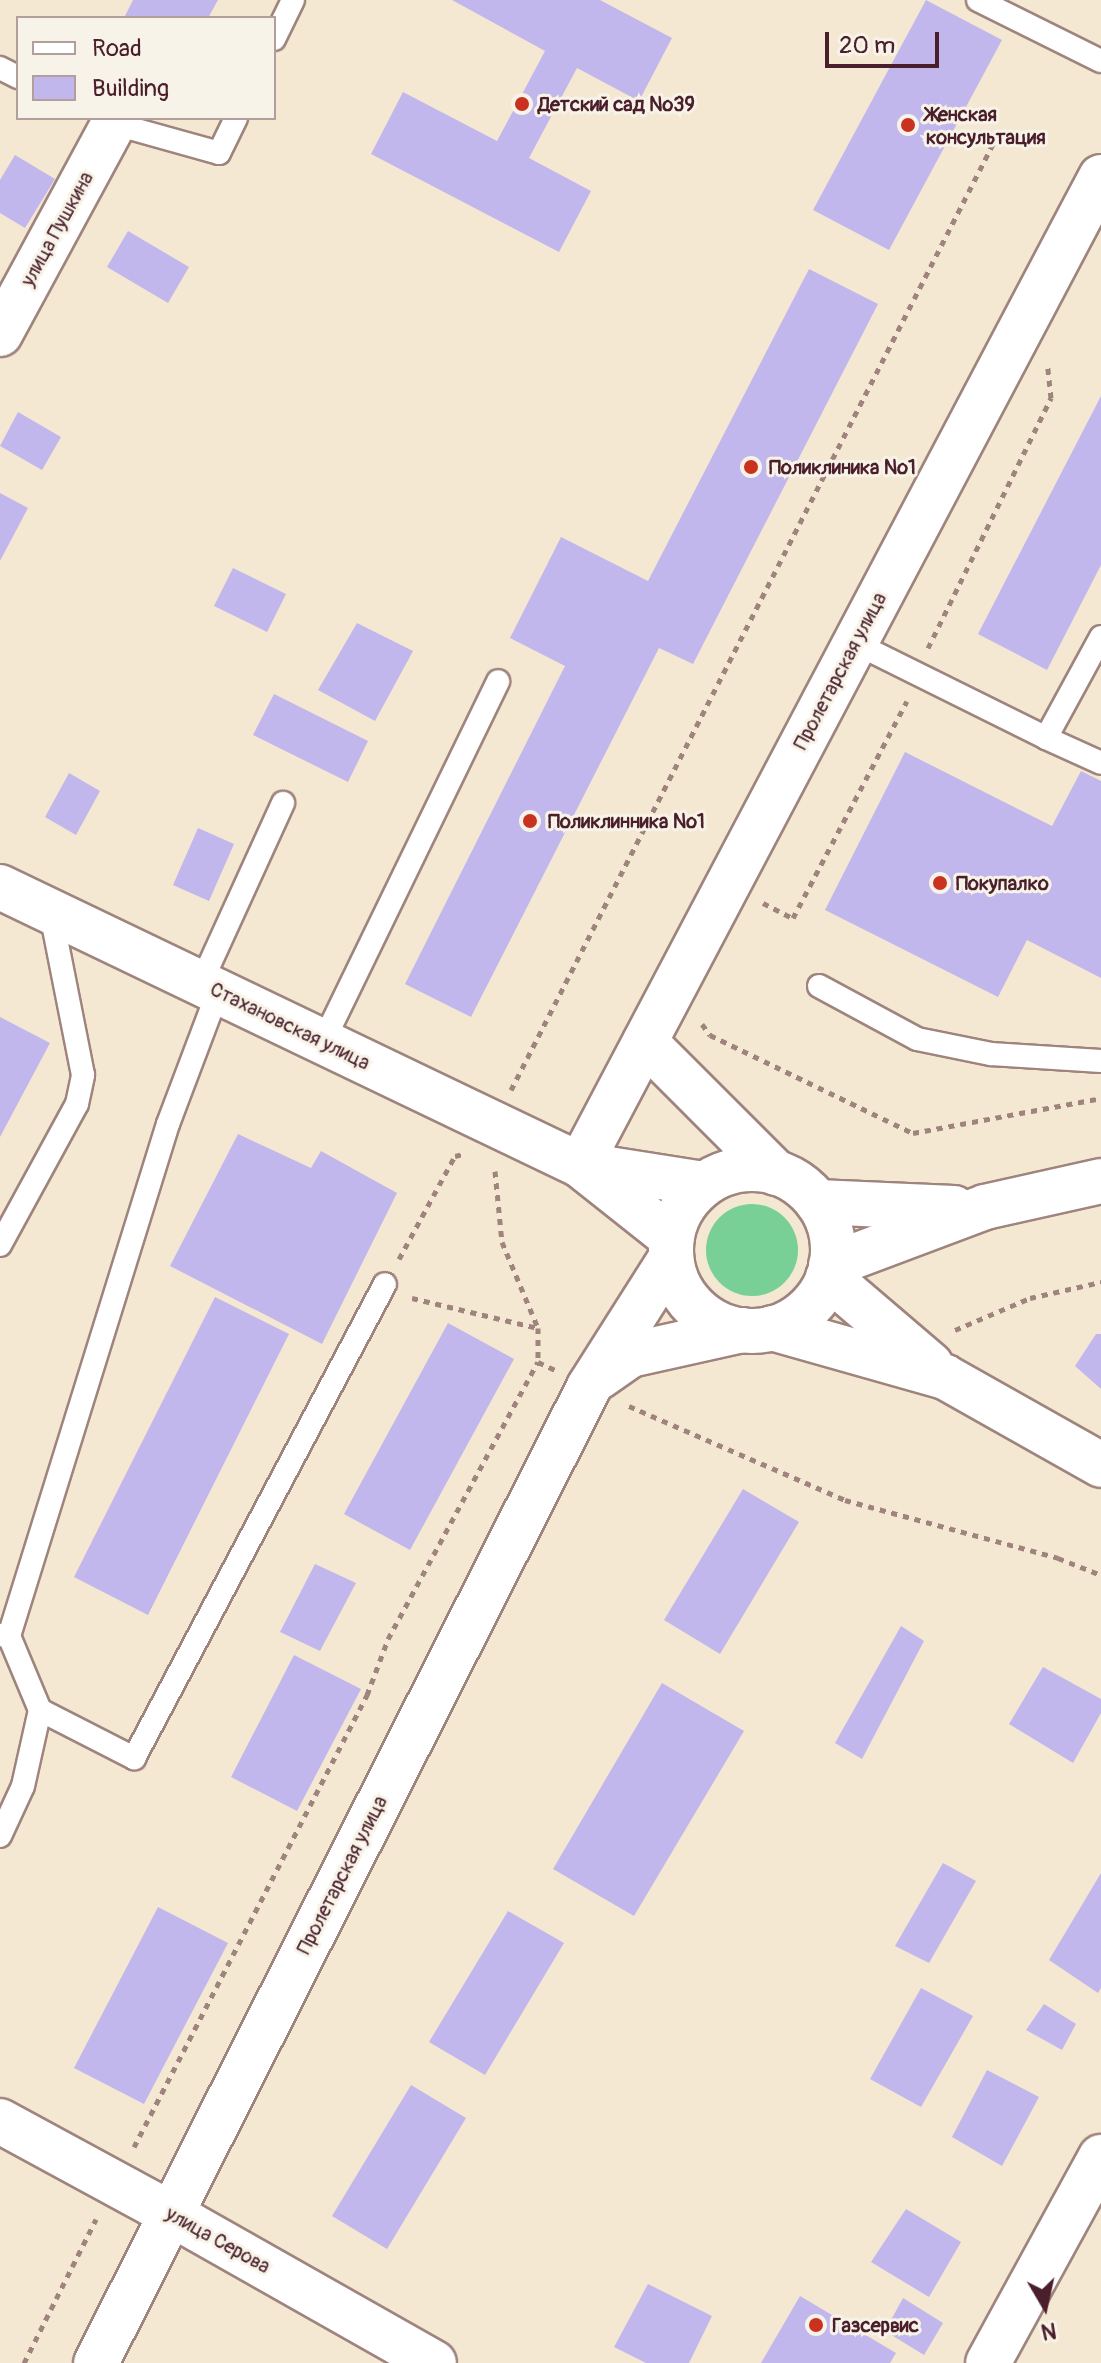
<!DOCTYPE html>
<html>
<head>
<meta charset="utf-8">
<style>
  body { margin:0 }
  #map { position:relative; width:1101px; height:2363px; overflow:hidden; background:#f4e8d2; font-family:Pangolin,sans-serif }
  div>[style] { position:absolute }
  .green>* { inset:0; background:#79d096 }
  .round { border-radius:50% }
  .building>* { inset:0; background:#c2b7ec }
  .path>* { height:5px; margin-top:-2.5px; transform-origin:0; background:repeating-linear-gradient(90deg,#9f847e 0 6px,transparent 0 12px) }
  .roads { filter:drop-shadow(2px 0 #9f847e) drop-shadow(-2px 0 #9f847e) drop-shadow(0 2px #9f847e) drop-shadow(0 -2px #9f847e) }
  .service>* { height:22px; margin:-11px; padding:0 11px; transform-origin:11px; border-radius:11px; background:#fff }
  .minor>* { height:44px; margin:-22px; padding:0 22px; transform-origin:22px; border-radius:22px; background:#fff }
  .tertiary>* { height:44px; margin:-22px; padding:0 22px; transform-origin:22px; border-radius:22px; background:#fff }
  .primary>* { height:44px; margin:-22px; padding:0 22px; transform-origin:22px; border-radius:22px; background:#fff }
  .primary>.ring { margin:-22px; padding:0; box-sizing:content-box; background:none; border:44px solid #fff; border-radius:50% }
  .dots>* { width:22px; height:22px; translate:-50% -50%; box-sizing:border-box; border:4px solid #f7f3e8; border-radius:50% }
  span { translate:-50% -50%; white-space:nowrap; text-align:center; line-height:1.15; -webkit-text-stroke:6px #f7f3e8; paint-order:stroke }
  .poi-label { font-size:20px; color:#4a1f2b; font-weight:700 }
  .left { translate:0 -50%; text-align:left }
  .street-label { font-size:20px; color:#4a1f2b }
  .legend { position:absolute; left:16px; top:16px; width:260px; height:104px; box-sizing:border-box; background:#f7f3e8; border:2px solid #b29e9c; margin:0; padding:10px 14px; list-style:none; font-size:24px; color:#4a1f2b }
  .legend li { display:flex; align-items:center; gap:16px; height:40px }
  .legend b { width:40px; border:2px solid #b29e9c }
  .north { position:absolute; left:1005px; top:2267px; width:80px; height:80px; -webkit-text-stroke:6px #f7f3e8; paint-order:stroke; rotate:171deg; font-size:22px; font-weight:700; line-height:32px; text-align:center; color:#4a1f2b }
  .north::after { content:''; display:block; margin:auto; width:28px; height:36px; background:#4a1f2b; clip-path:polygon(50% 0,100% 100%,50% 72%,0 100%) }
  .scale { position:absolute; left:825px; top:32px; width:114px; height:36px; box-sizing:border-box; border:4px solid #4a1f2b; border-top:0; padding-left:10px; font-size:24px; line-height:28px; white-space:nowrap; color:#4a1f2b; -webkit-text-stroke:6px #f7f3e8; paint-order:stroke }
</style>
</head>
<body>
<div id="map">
  <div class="green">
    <i class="round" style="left:706px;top:1204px;width:92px;height:92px"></i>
  </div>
  <div class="building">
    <i style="clip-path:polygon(133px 0,218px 0,208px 18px,124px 18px)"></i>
    <i style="clip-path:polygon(452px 0,600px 0,672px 38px,639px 101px,577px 68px,529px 158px,591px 191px,559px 252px,371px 154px,403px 92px,497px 141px,545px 51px)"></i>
    <i style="clip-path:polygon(926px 0,1002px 40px,889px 250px,813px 210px)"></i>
    <i style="clip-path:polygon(15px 155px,55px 179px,25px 228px,0 213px,0 180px)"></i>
    <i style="clip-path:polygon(128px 231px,189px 267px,168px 303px,107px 267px)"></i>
    <i style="clip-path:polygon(809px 269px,878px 304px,693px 664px,659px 648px,471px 1017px,405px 984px,565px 666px,510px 638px,561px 537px,648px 581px)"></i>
    <i style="clip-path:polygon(1101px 396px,1101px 565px,1047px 670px,978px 634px)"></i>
    <i style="clip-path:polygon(18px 412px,61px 437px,42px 470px,0 446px)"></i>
    <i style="clip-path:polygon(0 493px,28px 508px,0 561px)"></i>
    <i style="clip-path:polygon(233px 568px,286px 594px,267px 632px,214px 606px)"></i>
    <i style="clip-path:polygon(357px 623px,413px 651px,375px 721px,318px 690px)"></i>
    <i style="clip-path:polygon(274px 694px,368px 741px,348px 782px,253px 735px)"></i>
    <i style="clip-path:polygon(905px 752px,1052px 826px,1081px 771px,1101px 781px,1101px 978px,1027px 940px,998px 997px,825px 910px)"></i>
    <i style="clip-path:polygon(69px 773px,100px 791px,76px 835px,45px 817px)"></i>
    <i style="clip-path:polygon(198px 828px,234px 844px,209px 901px,173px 885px)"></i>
    <i style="clip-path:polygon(0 1017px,50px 1043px,0 1137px)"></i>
    <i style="clip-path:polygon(238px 1134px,311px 1168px,321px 1151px,397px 1193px,322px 1344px,170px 1266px)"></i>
    <i style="clip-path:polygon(215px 1297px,289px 1334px,148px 1615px,74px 1577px)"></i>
    <i style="clip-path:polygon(448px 1323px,514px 1359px,410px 1550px,344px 1514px)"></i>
    <i style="clip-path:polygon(1096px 1334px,1101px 1334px,1101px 1389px,1075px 1366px)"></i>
    <i style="clip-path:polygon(743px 1489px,799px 1522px,720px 1654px,664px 1620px)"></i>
    <i style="clip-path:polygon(315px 1564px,356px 1583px,320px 1651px,280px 1632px)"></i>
    <i style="clip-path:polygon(901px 1626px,924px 1641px,862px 1759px,835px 1743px)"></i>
    <i style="clip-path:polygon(294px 1655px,361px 1689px,297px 1811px,231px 1777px)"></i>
    <i style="clip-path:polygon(1043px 1667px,1101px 1699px,1101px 1713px,1073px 1763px,1009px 1724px)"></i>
    <i style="clip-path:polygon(662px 1683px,744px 1731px,634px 1916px,553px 1869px)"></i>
    <i style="clip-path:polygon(943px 1863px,976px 1881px,929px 1963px,895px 1946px)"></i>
    <i style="clip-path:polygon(1101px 1873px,1101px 1988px,1098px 1993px,1049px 1960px)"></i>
    <i style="clip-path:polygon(158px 1907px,228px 1943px,144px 2104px,74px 2068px)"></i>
    <i style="clip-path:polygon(508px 1911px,564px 1943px,485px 2075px,429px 2042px)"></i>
    <i style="clip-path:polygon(921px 1988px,973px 2016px,921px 2107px,870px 2079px)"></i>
    <i style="clip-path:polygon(1044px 2004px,1076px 2024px,1062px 2050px,1026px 2030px)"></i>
    <i style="clip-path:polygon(987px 2070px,1039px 2097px,1002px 2166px,952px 2137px)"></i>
    <i style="clip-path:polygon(411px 2085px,466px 2118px,387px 2249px,332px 2216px)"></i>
    <i style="clip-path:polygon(906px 2209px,961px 2242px,929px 2297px,871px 2262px)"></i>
    <i style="clip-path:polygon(648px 2284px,712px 2316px,689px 2363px,646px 2363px,614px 2347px)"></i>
    <i style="clip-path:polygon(800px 2296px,896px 2353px,890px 2363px,761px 2363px)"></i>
    <i style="clip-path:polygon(903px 2298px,943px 2323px,924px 2355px,885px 2331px)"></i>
  </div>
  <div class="path">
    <i style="left:928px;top:648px;width:279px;rotate:-63.8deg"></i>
    <i style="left:1051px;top:398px;width:31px;rotate:-96deg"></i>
    <i style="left:763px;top:903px;width:34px;rotate:27deg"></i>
    <i style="left:793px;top:918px;width:245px;rotate:-62.3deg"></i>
    <i style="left:702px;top:1024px;width:14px;rotate:54deg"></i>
    <i style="left:710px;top:1035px;width:225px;rotate:25.8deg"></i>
    <i style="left:913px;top:1133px;width:191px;rotate:-10.5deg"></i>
    <i style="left:511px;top:1090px;width:1071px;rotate:-63deg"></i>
    <i style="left:495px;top:1171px;width:71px;rotate:84.4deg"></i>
    <i style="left:502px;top:1242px;width:93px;rotate:67.3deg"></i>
    <i style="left:538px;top:1328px;width:34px;rotate:90deg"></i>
    <i style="left:538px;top:1362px;width:19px;rotate:25deg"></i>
    <i style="left:399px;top:1259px;width:117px;rotate:-61.5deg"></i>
    <i style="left:455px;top:1156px;width:8px;rotate:-14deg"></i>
    <i style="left:412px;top:1298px;width:130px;rotate:13.4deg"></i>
    <i style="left:955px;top:1330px;width:82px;rotate:-23.1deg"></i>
    <i style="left:1030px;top:1298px;width:73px;rotate:-12.7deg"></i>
    <i style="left:629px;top:1406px;width:236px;rotate:23.5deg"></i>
    <i style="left:845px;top:1500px;width:221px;rotate:15.2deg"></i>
    <i style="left:1058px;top:1558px;width:46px;rotate:21.6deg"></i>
    <i style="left:134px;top:2147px;width:509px;rotate:-62.73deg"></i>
    <i style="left:367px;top:1695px;width:60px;rotate:-69.4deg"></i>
    <i style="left:388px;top:1639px;width:315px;rotate:-61.6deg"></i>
    <i style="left:24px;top:2363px;width:161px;rotate:-63.4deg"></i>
  </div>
  <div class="roads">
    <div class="service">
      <i style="left:978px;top:0;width:137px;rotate:26.4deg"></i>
      <i style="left:274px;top:39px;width:43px;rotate:-64deg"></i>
      <i style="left:0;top:68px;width:20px;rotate:27deg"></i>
      <i style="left:108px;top:122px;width:115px;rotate:15.6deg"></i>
      <i style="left:219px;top:153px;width:39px;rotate:-64deg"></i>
      <i style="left:1101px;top:637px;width:115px;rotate:118.6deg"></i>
      <i style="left:1046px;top:738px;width:60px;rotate:24.4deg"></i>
      <i style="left:855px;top:643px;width:213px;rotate:26.4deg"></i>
      <i style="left:201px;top:983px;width:198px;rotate:-65.5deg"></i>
      <i style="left:819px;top:986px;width:111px;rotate:28.4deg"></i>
      <i style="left:917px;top:1039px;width:76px;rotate:11.5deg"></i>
      <i style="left:991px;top:1054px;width:110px;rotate:3.6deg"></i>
      <i style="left:323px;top:1042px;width:401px;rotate:-64.1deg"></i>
      <i style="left:0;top:1245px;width:161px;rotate:-61.4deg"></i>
      <i style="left:77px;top:1104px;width:30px;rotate:-78deg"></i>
      <i style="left:83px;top:1075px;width:165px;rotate:-101.2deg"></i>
      <i style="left:0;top:1635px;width:9px;rotate:6deg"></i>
      <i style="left:9px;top:1636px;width:536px;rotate:-72.75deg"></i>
      <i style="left:168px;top:1124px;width:141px;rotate:-69.3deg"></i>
      <i style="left:40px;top:1710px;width:106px;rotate:27.1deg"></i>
      <i style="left:134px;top:1758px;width:536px;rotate:-62.1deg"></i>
      <i style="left:0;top:1836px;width:55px;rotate:-65.3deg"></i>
      <i style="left:23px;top:1786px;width:78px;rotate:-77.4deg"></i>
      <i style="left:40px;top:1710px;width:80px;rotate:-112.7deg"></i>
    </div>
    <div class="minor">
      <i style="left:0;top:334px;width:238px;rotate:-61.6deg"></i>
      <i style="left:0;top:2121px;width:195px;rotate:28.5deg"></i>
      <i style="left:988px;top:2363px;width:235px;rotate:-61.3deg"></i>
    </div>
    <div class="tertiary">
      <i style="left:0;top:887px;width:643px;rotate:25.61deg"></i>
      <i style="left:580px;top:1165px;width:117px;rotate:38.4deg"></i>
      <i style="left:645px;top:1042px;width:185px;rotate:45deg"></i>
      <i style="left:580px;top:1165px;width:1117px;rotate:-62.2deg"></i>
      <i style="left:583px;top:1165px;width:122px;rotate:8.9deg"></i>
      <i style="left:828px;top:1277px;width:135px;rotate:40.5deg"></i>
      <i style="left:772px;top:1328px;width:180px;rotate:15.8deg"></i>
      <i style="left:945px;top:1377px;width:179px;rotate:29.4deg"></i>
      <i style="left:171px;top:2214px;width:302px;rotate:29.5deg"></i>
    </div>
    <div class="primary">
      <i class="ring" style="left:671px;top:1169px;width:118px;height:118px"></i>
      <i style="left:817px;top:1202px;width:137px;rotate:2.5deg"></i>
      <i style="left:831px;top:1265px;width:165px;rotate:-20.6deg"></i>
      <i style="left:985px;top:1207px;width:119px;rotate:-12.6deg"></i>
      <i style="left:599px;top:1377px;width:38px;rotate:-35deg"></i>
      <i style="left:630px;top:1355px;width:115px;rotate:-12.6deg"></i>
      <i style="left:96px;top:2363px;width:1093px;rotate:-63.2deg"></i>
      <i style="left:589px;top:1387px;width:153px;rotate:-57.6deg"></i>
    </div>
  </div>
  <div class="dots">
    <i style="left:522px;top:104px;background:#c8321e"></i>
    <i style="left:908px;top:125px;background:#c8321e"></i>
    <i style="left:751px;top:467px;background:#c8321e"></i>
    <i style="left:530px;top:821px;background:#c8321e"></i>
    <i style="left:940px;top:883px;background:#c8321e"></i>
    <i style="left:816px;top:2325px;background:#c8321e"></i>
  </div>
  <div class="poi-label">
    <span class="left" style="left:538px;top:104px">Детский сад №39</span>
    <span class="left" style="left:926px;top:126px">Женская<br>консультация</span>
    <span class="left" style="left:769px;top:467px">Поликлиника №1</span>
    <span class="left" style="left:548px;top:821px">Поликлинника №1</span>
    <span class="left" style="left:956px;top:883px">Покупалко</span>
    <span class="left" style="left:832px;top:2325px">Газсервис</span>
  </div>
  <div class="street-label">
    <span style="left:57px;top:229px;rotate:-61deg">улица Пушкина</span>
    <span style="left:840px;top:671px;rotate:-62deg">Пролетарская улица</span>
    <span style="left:290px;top:1026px;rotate:26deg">Стахановская улица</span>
    <span style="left:342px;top:1875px;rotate:-63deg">Пролетарская улица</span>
    <span style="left:218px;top:2240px;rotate:29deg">улица Серова</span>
  </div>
  <ul class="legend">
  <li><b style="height:10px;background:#fff"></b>Road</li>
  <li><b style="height:22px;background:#c2b7ec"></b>Building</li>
  </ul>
  <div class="north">N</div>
  <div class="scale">20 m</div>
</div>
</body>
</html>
